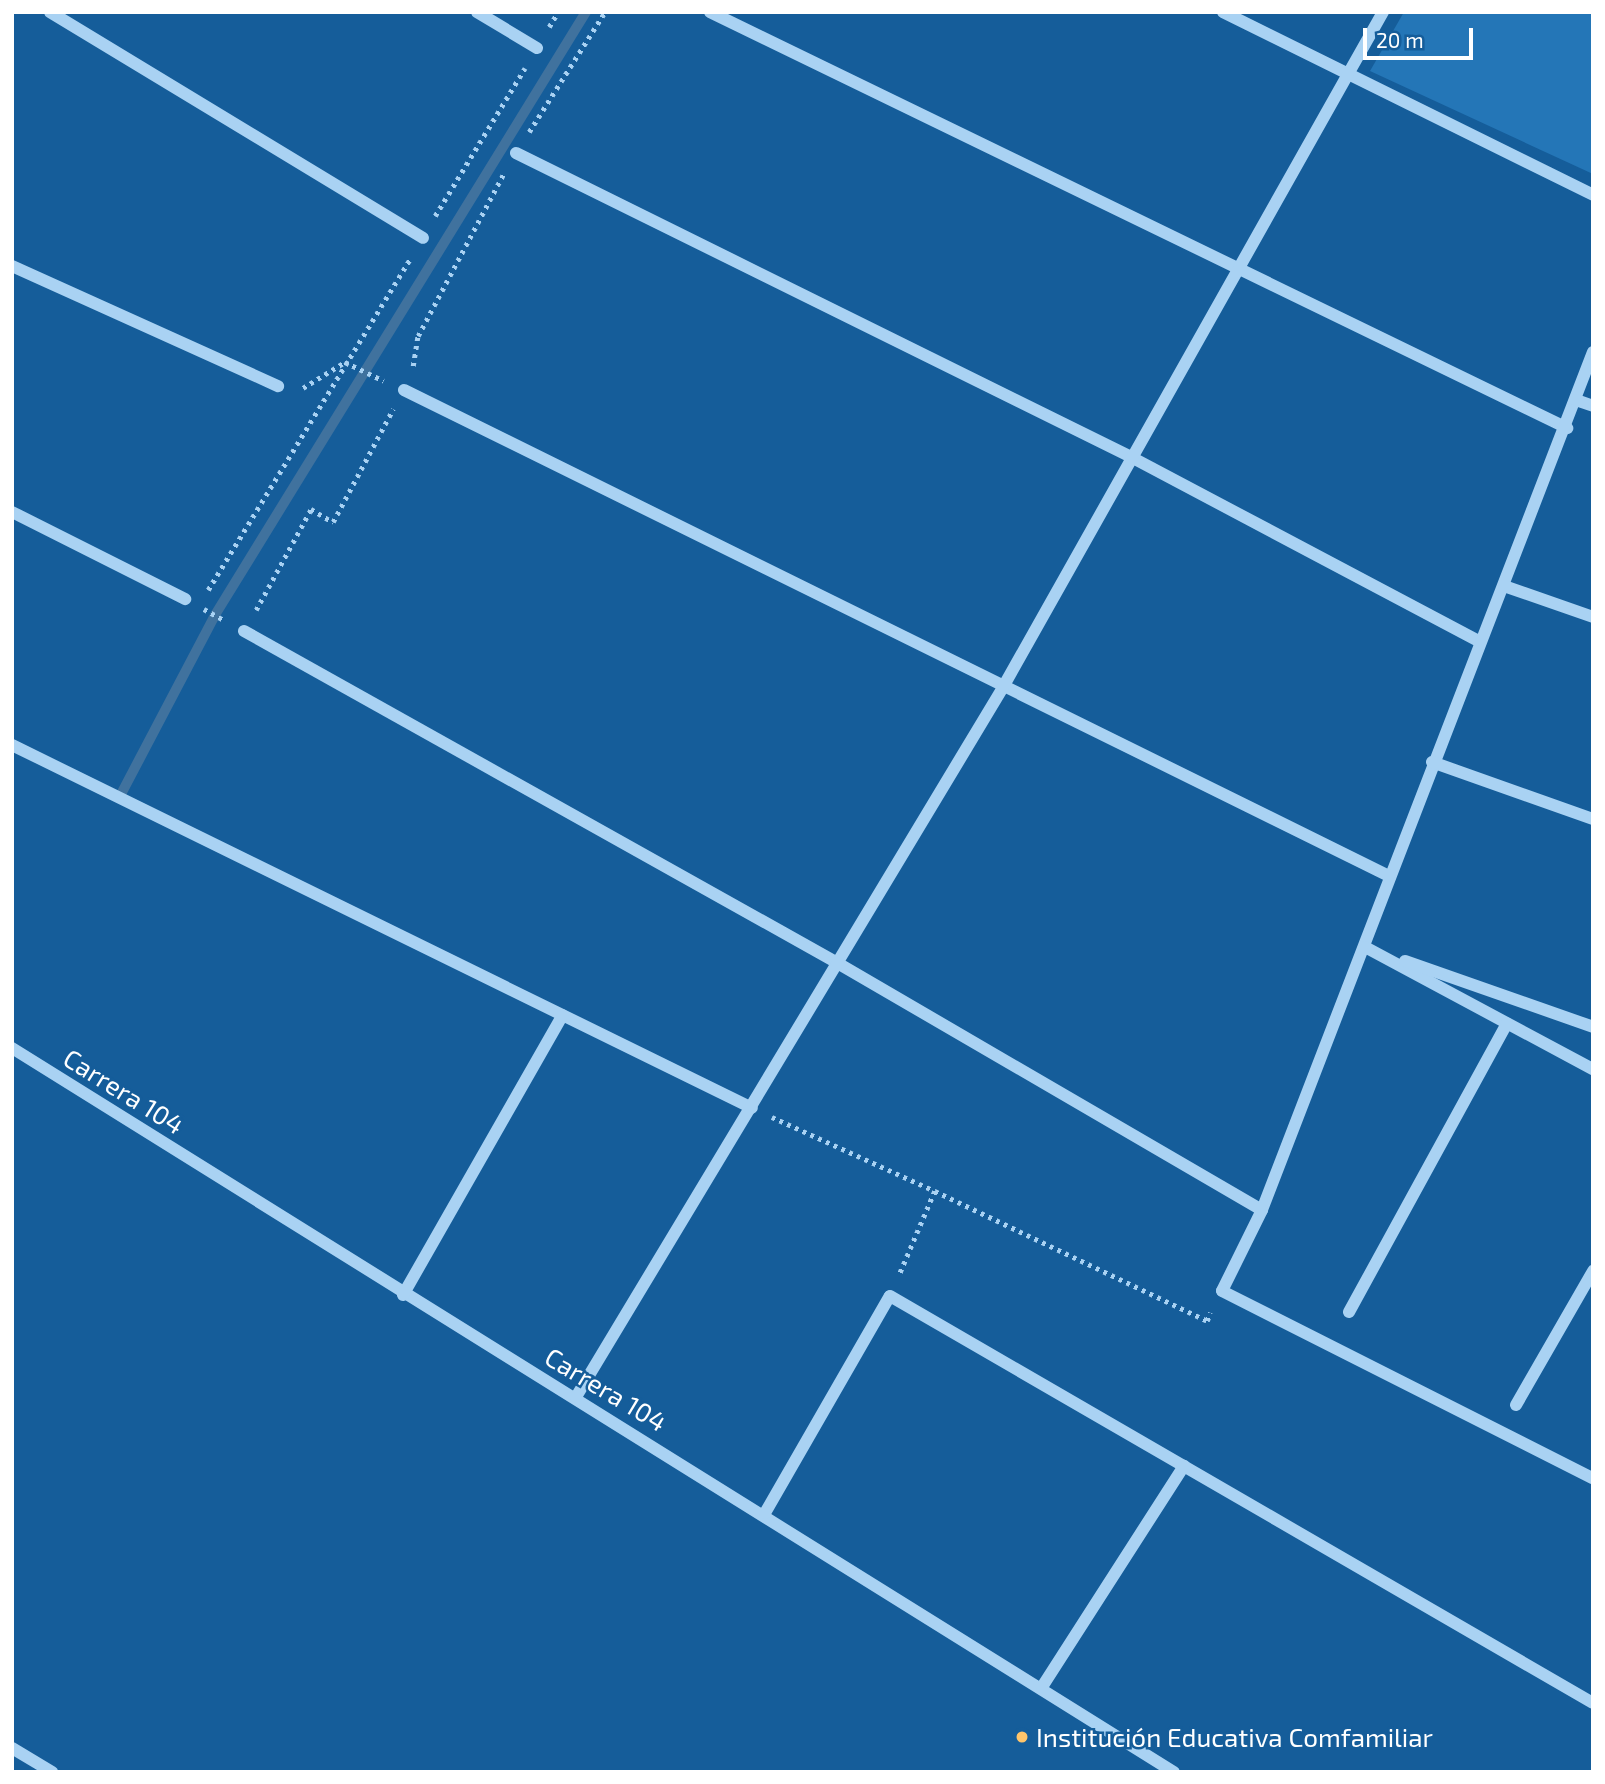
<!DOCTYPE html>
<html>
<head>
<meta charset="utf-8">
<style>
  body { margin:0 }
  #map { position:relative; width:1605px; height:1784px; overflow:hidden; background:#155d9a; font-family:"Exo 2",sans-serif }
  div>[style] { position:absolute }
  .green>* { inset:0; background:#2476b7 }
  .stream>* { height:10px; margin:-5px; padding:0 5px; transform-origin:5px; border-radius:5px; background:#40729e }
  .path>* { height:4.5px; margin-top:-2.25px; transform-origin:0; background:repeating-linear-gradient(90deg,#a9d2f3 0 3.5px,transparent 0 8.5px) }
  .minor>* { height:12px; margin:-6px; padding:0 6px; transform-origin:6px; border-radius:6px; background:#a9d2f3 }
  .dots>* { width:19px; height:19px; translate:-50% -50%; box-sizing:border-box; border:4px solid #155d9a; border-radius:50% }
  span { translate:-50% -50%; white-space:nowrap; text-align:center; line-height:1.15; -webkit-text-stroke:5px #155d9a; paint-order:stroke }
  .street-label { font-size:26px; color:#fff }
  .poi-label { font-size:26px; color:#fff }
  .left { translate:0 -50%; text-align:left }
  .frame { position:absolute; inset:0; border:14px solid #fff; pointer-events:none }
  .scale { position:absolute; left:1363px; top:28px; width:110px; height:32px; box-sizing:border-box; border:4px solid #fff; border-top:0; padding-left:9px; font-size:21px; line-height:24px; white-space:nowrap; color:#fff; -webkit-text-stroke:5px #155d9a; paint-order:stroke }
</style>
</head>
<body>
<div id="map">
  <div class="green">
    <i style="clip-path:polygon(1404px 12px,1593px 12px,1593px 174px,1370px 71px)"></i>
  </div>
  <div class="stream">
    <i style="left:119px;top:798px;width:207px;rotate:-62.3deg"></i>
    <i style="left:215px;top:615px;width:708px;rotate:-58.4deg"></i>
  </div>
  <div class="path">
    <i style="left:549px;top:27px;width:17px;rotate:-59deg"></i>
    <i style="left:529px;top:132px;width:142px;rotate:-57.7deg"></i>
    <i style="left:435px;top:216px;width:173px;rotate:-58.7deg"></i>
    <i style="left:413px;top:366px;width:30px;rotate:-81deg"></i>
    <i style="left:418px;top:336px;width:184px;rotate:-62.2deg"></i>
    <i style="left:303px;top:388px;width:49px;rotate:-31.8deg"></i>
    <i style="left:345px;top:362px;width:43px;rotate:26deg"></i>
    <i style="left:208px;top:590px;width:390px;rotate:-58.6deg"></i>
    <i style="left:204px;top:609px;width:23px;rotate:29deg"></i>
    <i style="left:256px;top:610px;width:115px;rotate:-61.4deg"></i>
    <i style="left:311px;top:509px;width:26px;rotate:31deg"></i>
    <i style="left:333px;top:522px;width:128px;rotate:-62deg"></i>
    <i style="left:772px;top:1117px;width:179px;rotate:24.4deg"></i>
    <i style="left:935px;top:1191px;width:92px;rotate:113deg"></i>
    <i style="left:935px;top:1191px;width:301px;rotate:25.5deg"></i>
    <i style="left:1207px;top:1321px;width:9px;rotate:-69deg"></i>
  </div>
  <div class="minor">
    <i style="left:50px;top:12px;width:436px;rotate:31.2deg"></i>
    <i style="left:477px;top:12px;width:70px;rotate:31deg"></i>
    <i style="left:710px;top:12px;width:953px;rotate:25.89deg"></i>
    <i style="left:1223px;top:12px;width:413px;rotate:26.3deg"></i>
    <i style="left:516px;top:153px;width:686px;rotate:26.3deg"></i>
    <i style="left:1131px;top:457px;width:394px;rotate:27.9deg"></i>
    <i style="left:12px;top:266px;width:292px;rotate:24.3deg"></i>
    <i style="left:1593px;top:352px;width:920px;rotate:111.1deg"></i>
    <i style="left:1262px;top:1210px;width:90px;rotate:116.3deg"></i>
    <i style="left:1222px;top:1291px;width:415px;rotate:26.8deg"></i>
    <i style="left:404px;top:390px;width:1098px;rotate:26.26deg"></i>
    <i style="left:1576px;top:400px;width:18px;rotate:19deg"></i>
    <i style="left:12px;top:512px;width:194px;rotate:26.7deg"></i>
    <i style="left:1504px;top:586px;width:94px;rotate:19.2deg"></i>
    <i style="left:244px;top:631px;width:676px;rotate:29.22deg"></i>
    <i style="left:834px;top:961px;width:495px;rotate:30.2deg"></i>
    <i style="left:12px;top:745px;width:824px;rotate:26.13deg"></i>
    <i style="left:1432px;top:762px;width:171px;rotate:19.5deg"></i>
    <i style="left:1365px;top:947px;width:259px;rotate:28.2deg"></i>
    <i style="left:1405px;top:961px;width:199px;rotate:19.3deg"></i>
    <i style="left:12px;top:1048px;width:1369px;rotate:31.93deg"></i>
    <i style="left:403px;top:1295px;width:322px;rotate:-60.3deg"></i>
    <i style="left:1349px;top:1312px;width:329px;rotate:-61.3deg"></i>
    <i style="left:576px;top:1397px;width:826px;rotate:-58.96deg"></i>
    <i style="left:1002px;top:689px;width:777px;rotate:-60.63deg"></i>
    <i style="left:1516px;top:1405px;width:155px;rotate:-60.1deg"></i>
    <i style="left:765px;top:1513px;width:250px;rotate:-60.1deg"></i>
    <i style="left:890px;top:1296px;width:812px;rotate:30.07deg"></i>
    <i style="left:1042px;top:1687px;width:263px;rotate:-57.3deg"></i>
    <i style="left:12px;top:1748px;width:47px;rotate:31deg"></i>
  </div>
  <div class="dots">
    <i style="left:1022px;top:1737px;background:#ffc56b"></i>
  </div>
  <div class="street-label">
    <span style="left:124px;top:1091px;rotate:32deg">Carrera 104</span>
    <span style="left:606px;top:1389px;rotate:31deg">Carrera 104</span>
  </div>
  <div class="poi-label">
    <span class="left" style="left:1036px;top:1737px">Institución Educativa Comfamiliar</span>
  </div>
  <div class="frame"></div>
  <div class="scale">20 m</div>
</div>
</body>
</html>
